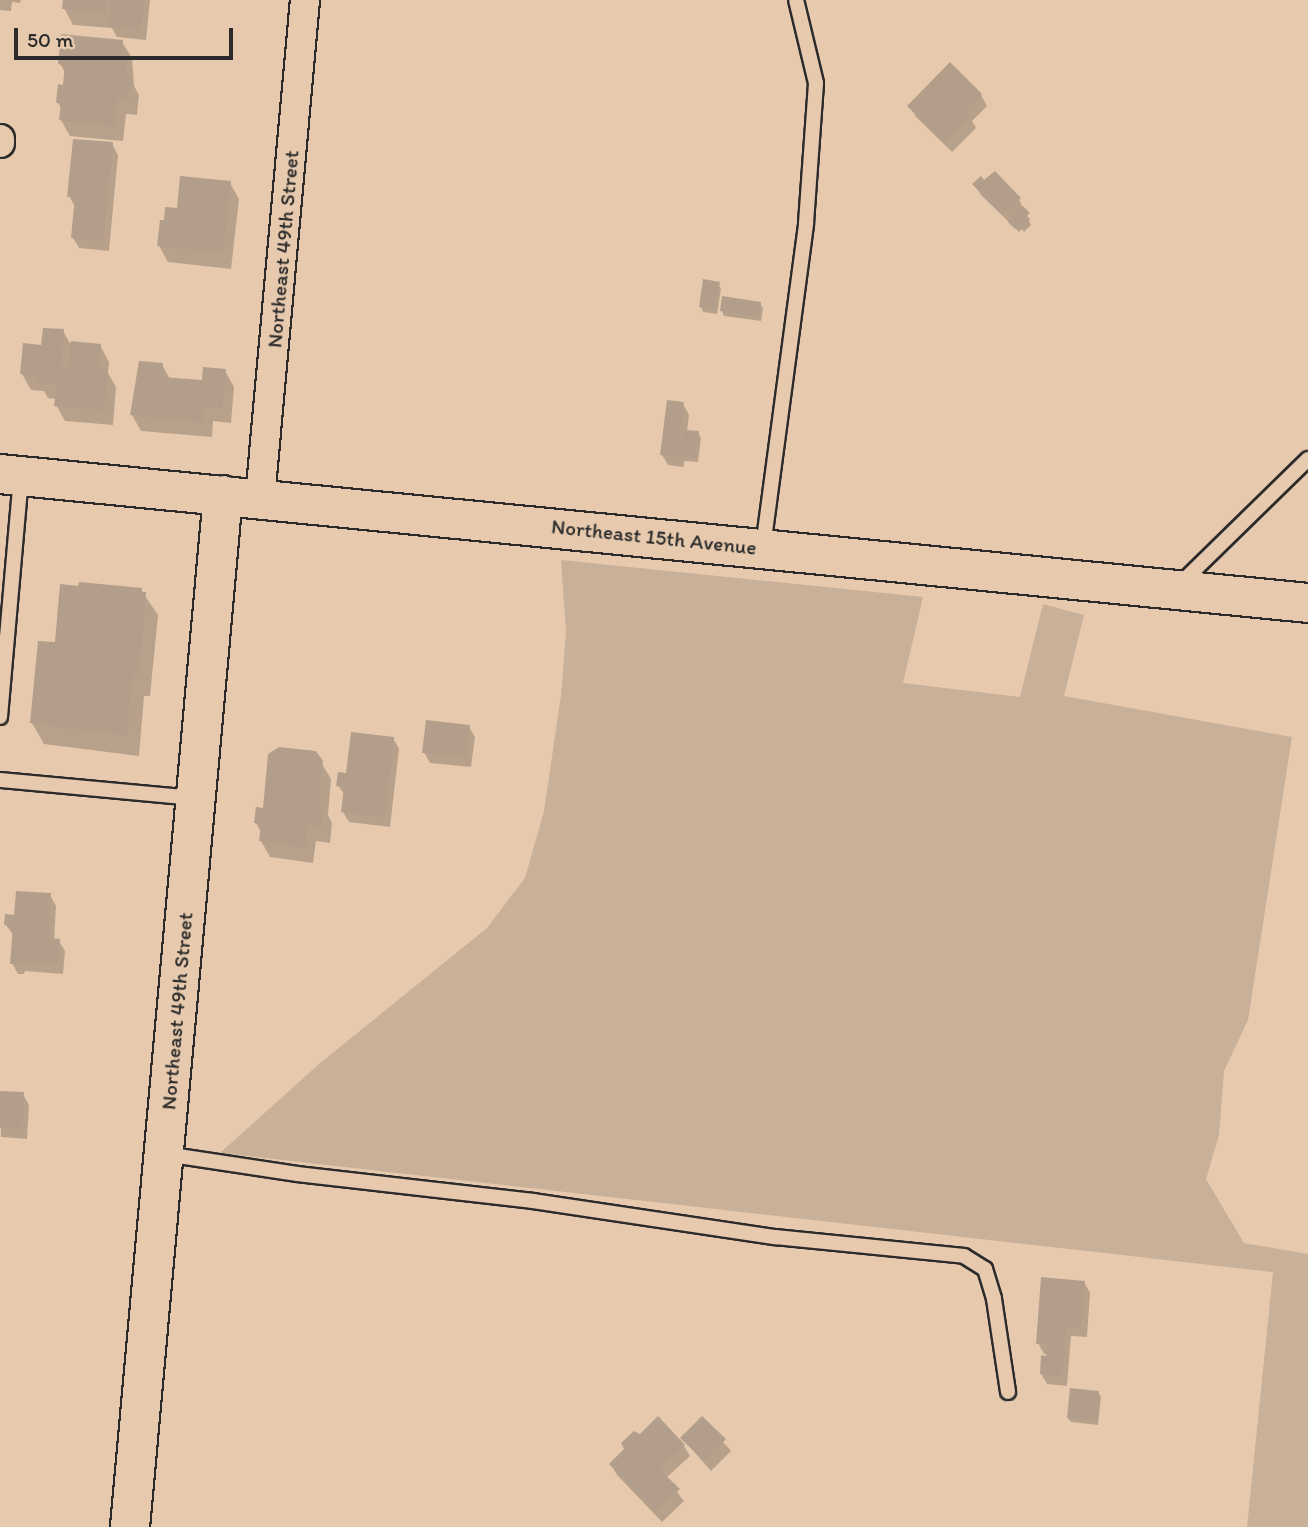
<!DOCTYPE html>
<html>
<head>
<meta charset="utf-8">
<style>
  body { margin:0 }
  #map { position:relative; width:1308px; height:1527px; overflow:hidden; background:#e7caae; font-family:Itim,sans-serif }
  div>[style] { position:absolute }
  .green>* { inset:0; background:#c8b099 }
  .shadow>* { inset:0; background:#0003 }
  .building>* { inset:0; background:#b29e8a }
  .roads { filter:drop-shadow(2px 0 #2b2b2b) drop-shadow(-2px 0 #2b2b2b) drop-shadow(0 2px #2b2b2b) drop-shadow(0 -2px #2b2b2b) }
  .lane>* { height:14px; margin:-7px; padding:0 7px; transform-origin:7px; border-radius:7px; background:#e7caae }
  .street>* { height:28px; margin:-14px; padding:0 14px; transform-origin:14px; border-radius:14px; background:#e7caae }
  .secondary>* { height:38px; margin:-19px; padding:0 19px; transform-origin:19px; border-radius:19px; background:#e7caae }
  span { translate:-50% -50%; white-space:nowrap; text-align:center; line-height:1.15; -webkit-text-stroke:7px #e7caae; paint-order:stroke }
  .street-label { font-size:21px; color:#2b2b2b }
  .scale { position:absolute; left:14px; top:28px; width:219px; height:32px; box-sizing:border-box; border:4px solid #2b2b2b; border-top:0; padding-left:9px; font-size:21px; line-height:24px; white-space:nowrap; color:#2b2b2b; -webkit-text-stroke:5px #e7caae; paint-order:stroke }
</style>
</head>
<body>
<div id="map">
  <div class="green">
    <i style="clip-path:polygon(561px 560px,923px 597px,903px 683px,1020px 697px,1043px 604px,1084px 615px,1064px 696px,1292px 737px,1248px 1020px,1224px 1071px,1219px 1135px,1206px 1179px,1244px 1243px,1308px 1254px,1308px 1527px,1247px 1527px,1273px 1272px,220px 1153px,319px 1064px,487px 928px,525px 878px,544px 811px,561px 695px,566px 631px)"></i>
  </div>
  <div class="shadow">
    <i style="clip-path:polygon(0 0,21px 0,20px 3px,12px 2px,11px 11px,0 10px)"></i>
    <i style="clip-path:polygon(65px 0,150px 0,146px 40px,117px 37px,112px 28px,73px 25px,64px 8px)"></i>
    <i style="clip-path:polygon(122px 42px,132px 58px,134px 86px,139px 95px,137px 115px,126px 114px,123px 141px,70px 136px,61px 120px,62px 110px,58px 103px,66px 74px,60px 64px)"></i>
    <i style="clip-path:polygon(981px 95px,987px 106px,972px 121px,976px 128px,952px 152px,916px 117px,910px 107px)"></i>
    <i style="clip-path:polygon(112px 144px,118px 155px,109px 251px,79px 248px,73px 238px,75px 207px,69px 196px)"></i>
    <i style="clip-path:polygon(230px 183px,239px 199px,231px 269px,168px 262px,159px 246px,165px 222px,179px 210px)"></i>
    <i style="clip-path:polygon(975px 185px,1019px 199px,1031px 225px,1024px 232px,1022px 229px,1019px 232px,981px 195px)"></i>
    <i style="clip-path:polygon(718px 284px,721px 289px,717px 314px,703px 312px,701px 307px)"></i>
    <i style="clip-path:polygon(760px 303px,763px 308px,761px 321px,724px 316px,722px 311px)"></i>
    <i style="clip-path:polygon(63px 331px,70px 343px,100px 345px,109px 362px,108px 373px,116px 387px,113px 425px,65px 421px,56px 405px,57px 399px,48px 398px,44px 391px,31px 390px,22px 374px,43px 347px)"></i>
    <i style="clip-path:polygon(162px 365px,170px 379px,204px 382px,225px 371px,234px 387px,231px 423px,213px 421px,212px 437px,141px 431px,132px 415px)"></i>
    <i style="clip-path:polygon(683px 404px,689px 415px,687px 432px,698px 433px,701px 438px,698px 462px,684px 461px,684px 467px,668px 465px,662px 455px)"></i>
    <i style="clip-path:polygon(141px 590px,158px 615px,150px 696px,144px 696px,139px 756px,44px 744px,32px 723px,56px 644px)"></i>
    <i style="clip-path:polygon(469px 727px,475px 737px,471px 767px,430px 763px,424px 752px)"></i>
    <i style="clip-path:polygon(393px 738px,399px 749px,390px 827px,349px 822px,343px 812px,345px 796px,338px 785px)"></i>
    <i style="clip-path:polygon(321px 762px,331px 779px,328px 815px,332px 823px,330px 843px,316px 841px,313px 863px,270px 857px,261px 841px,261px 832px,256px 823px,264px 810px)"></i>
    <i style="clip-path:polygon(50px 895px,56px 906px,54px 941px,59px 941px,65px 951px,63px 974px,25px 971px,24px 974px,18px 974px,12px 963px,14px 936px,6px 925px)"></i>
    <i style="clip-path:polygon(0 1093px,23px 1094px,29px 1105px,27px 1139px,1px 1137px)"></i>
    <i style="clip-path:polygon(1084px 1282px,1090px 1293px,1087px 1337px,1071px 1336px,1067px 1386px,1047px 1384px,1041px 1374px,1048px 1354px,1044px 1354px,1038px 1343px)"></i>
    <i style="clip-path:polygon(1098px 1392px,1101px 1397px,1098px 1425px,1071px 1422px,1068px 1418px)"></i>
    <i style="clip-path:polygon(702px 1418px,731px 1451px,711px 1471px,682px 1438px)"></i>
    <i style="clip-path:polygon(684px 1446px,690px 1456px,666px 1478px,684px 1501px,662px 1522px,617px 1475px,611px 1464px,626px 1450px)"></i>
  </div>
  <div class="building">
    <i style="clip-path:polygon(63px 0,108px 0,107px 13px,62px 9px)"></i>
    <i style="clip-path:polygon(111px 0,144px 0,141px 30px,109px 27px)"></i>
    <i style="clip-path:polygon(61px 34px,123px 40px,122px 57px,127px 57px,125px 76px,131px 77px,128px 100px,117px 99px,114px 126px,59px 120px,61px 103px,56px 103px,58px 84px,63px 85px,65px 65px,58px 64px)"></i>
    <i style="clip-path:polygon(950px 62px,982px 94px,966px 111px,971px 116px,945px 143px,907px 106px)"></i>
    <i style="clip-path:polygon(73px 139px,113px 142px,103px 241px,71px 238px,75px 197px,67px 197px)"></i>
    <i style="clip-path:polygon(995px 171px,1021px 198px,1002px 215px,972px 184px,981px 176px,984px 180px)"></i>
    <i style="clip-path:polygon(180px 176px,231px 181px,223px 253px,157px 246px,160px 220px,164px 220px,165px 207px,177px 208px)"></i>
    <i style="clip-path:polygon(1023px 206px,1030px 213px,1027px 216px,1030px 219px,1021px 229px,1018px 226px,1015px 229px,1008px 222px)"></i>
    <i style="clip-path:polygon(703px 279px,720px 282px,715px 310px,699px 307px)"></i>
    <i style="clip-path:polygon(722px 296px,761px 302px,759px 317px,720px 311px)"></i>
    <i style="clip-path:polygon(43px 328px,64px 329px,61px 366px,69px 366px,71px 341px,101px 344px,99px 368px,108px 369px,104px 410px,54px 406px,57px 384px,37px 383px,37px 375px,20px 374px,23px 343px,41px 345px)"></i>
    <i style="clip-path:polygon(139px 361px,163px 363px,162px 377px,202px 380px,203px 367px,226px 369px,222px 408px,205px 406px,203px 422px,130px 415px)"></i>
    <i style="clip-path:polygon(667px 400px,684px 402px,678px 457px,660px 455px)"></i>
    <i style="clip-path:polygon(683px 430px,699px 431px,696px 458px,680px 456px)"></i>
    <i style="clip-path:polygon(79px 582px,142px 588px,142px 592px,146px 592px,139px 676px,132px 675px,127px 735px,30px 723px,38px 641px,55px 642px,60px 584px,78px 586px)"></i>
    <i style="clip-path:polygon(426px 720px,470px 725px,466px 757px,422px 753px)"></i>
    <i style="clip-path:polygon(351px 732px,394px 737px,385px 817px,341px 812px,344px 787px,336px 786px,338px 772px,346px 773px)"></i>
    <i style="clip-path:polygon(279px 747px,316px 751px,323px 761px,319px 804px,324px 805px,321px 827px,307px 826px,305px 848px,259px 841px,261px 824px,254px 823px,256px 807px,263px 808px,268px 754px)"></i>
    <i style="clip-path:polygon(16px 891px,51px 893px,48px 938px,60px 939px,58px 964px,19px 961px,19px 964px,10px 964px,13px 926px,4px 925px,5px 914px,14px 915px)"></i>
    <i style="clip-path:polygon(0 1091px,24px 1092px,22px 1129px,0 1128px)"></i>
    <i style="clip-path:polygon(1041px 1277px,1085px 1281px,1082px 1327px,1066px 1326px,1062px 1376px,1040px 1374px,1041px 1355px,1046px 1356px,1047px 1344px,1036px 1344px)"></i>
    <i style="clip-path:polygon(1070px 1388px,1099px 1391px,1097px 1421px,1067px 1418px)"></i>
    <i style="clip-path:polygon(658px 1416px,685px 1445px,659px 1469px,680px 1489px,655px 1512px,609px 1464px,624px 1449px,621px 1443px,634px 1431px,640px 1434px)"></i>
    <i style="clip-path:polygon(702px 1416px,726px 1439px,704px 1461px,680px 1438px)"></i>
  </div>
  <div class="roads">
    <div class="lane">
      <i style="left:763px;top:547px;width:327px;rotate:-82.4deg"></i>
      <i style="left:806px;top:223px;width:140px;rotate:-85.9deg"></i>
      <i style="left:816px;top:83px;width:85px;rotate:-103.5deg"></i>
      <i style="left:1180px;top:584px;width:179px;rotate:-44.3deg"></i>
      <i style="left:0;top:717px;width:240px;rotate:-85deg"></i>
      <i style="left:0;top:780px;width:196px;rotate:5.3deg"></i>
      <i style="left:165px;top:1154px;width:134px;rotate:8.6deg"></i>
      <i style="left:297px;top:1174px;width:238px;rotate:6.5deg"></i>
      <i style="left:533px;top:1201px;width:245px;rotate:8.5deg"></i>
      <i style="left:775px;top:1237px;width:190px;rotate:5.7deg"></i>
      <i style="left:964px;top:1256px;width:25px;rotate:32deg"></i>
      <i style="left:985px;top:1269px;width:31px;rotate:73deg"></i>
      <i style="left:994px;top:1299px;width:94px;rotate:81.4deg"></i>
    </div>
    <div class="street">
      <i style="left:0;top:139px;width:4px;rotate:90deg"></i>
      <i style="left:260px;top:498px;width:500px;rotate:-84.84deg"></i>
    </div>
    <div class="secondary">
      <i style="left:0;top:474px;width:1314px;rotate:5.63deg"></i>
      <i style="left:130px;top:1527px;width:1036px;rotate:-84.85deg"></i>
    </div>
  </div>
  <div class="street-label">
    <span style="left:283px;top:249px;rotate:-85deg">Northeast 49th Street</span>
    <span style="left:654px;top:537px;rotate:6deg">Northeast 15th Avenue</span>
    <span style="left:177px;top:1011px;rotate:-85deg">Northeast 49th Street</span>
  </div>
  <div class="scale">50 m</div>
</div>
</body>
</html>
